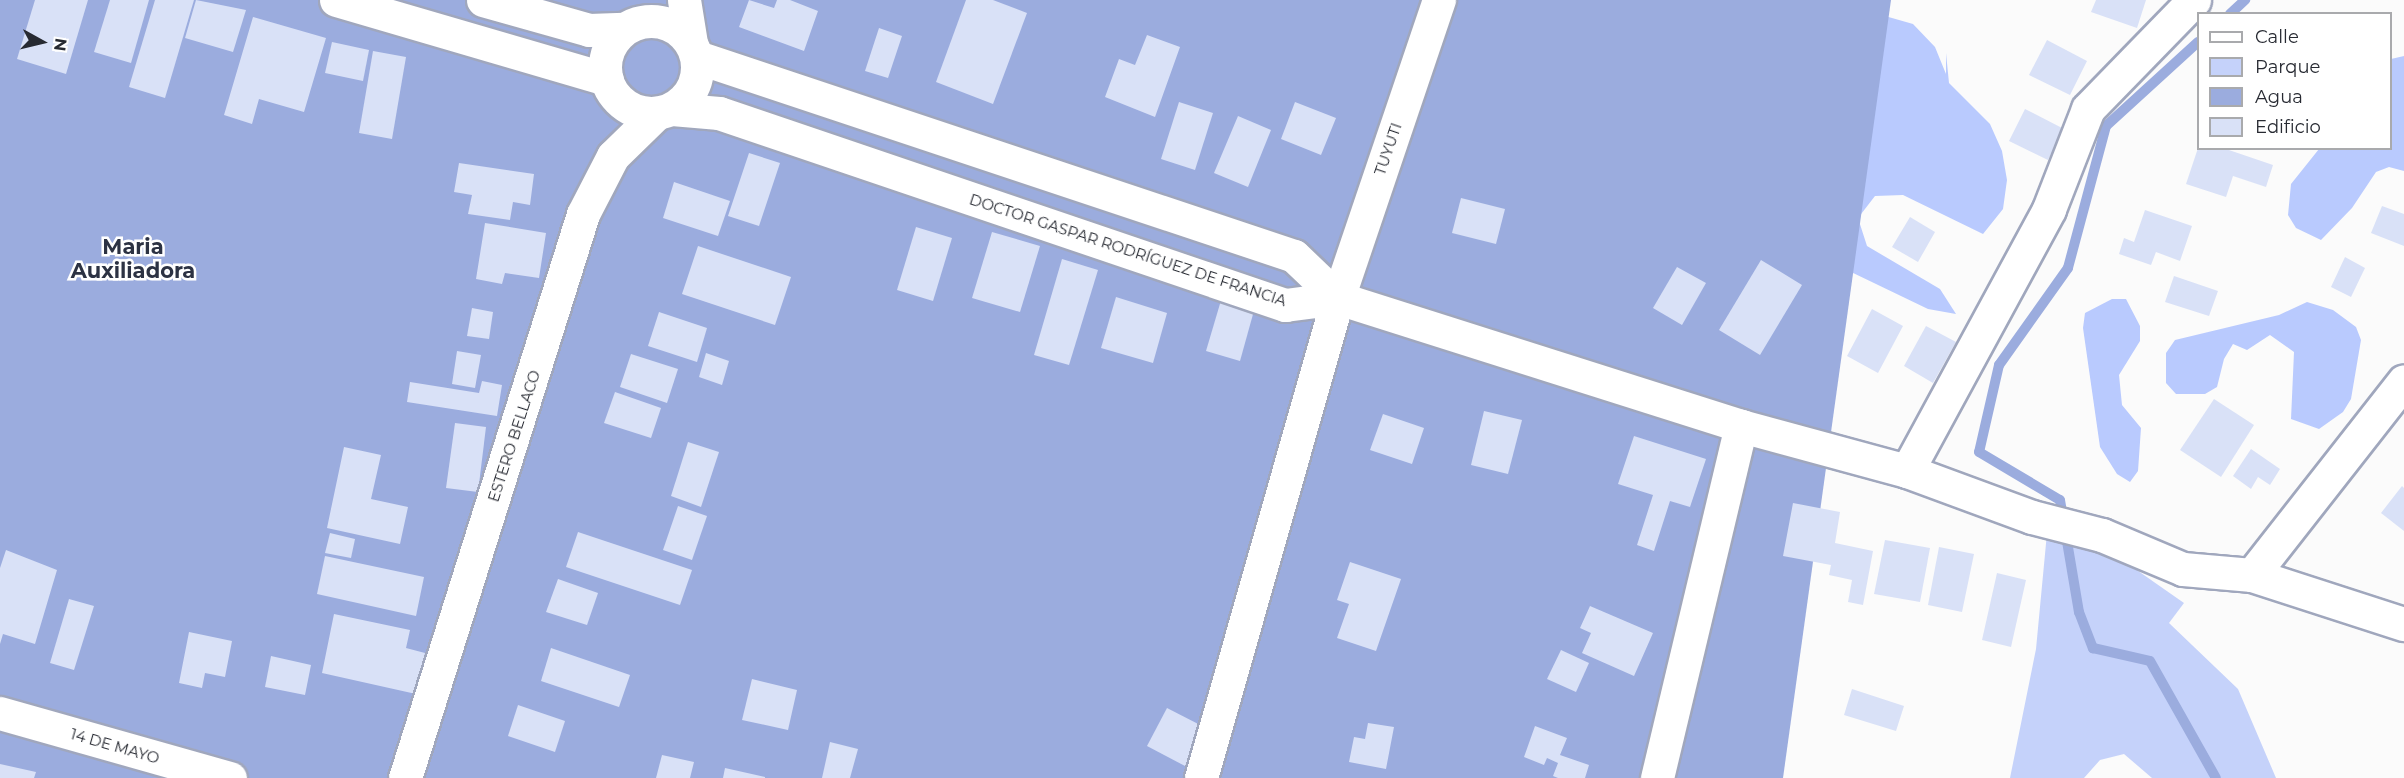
<!DOCTYPE html>
<html>
<head>
<meta charset="utf-8">
<style>
  body { margin:0 }
  #map { position:relative; width:2404px; height:778px; overflow:hidden; background:#fbfbfb; font-family:Montserrat,sans-serif }
  div>[style] { position:absolute }
  .green>* { inset:0; background:#c5d2fa }
  .forest>* { inset:0; background:#b9cafe }
  .water>* { inset:0; background:#9bacde }
  .stream>* { height:10px; margin:-5px; padding:0 5px; transform-origin:5px; border-radius:5px; background:#9bacde }
  .building>* { inset:0; background:#d9e1f7 }
  .roads { filter:drop-shadow(2px 0 #a0a7bd) drop-shadow(-2px 0 #a0a7bd) drop-shadow(0 2px #a0a7bd) drop-shadow(0 -2px #a0a7bd) }
  .minor>* { height:33px; margin:-16.5px; padding:0 16.5px; transform-origin:16.5px; border-radius:16.5px; background:#fff }
  .minor>.ring { margin:-16.5px; padding:0; box-sizing:content-box; background:none; border:33px solid #fff; border-radius:50% }
  span { translate:-50% -50%; white-space:nowrap; text-align:center; line-height:1.15; -webkit-text-stroke:5px #fff; paint-order:stroke }
  .street-label { font-size:15px; color:#272a32 }
  .district-label { font-size:21px; color:#2c3243; font-weight:700 }
  .legend { position:absolute; left:2197px; top:12px; width:195px; height:138px; box-sizing:border-box; background:#fff; border:2px solid #a9aaad; margin:0; padding:8px 10px; list-style:none; font-size:18px; color:#272a32 }
  .legend li { display:flex; align-items:center; gap:12px; height:30px }
  .legend b { width:30px; border:2px solid #a9aaad }
  .north { position:absolute; left:12px; top:12px; width:60px; height:60px; -webkit-text-stroke:4px #fff; paint-order:stroke; rotate:98deg; font-size:16px; font-weight:700; line-height:24px; text-align:center; color:#272a32 }
  .north::after { content:''; display:block; margin:auto; width:21px; height:27px; background:#272a32; clip-path:polygon(50% 0,100% 100%,50% 72%,0 100%) }
</style>
</head>
<body>
<div id="map">
  <div class="green">
    <i style="clip-path:polygon(2047px 533px,2121px 559px,2184px 603px,2169px 623px,2238px 689px,2276px 778px,2152px 778px,2124px 754px,2100px 760px,2084px 778px,2010px 778px,2036px 649px)"></i>
  </div>
  <div class="forest">
    <i style="clip-path:polygon(1885px 16px,1913px 24px,1935px 47px,1946px 74px,1946px 53px,1949px 83px,1990px 124px,2002px 151px,2007px 180px,2003px 209px,1983px 234px,1903px 195px,1875px 196px,1858px 218px,1867px 246px,1940px 289px,1956px 314px,1928px 309px,1797px 246px)"></i>
    <i style="clip-path:polygon(2404px 56px,2404px 171px,2389px 167px,2376px 172px,2352px 208px,2321px 240px,2296px 228px,2288px 215px,2291px 184px,2319px 149px,2390px 148px,2391px 59px)"></i>
    <i style="clip-path:polygon(2112px 299px,2126px 299px,2140px 326px,2140px 341px,2119px 375px,2122px 405px,2141px 428px,2138px 471px,2130px 482px,2117px 474px,2100px 447px,2083px 328px,2085px 313px)"></i>
    <i style="clip-path:polygon(2307px 302px,2333px 310px,2356px 327px,2361px 340px,2351px 399px,2343px 412px,2319px 429px,2291px 419px,2294px 352px,2270px 335px,2247px 350px,2233px 344px,2224px 359px,2217px 387px,2205px 394px,2176px 394px,2166px 383px,2166px 353px,2175px 340px,2279px 315px)"></i>
  </div>
  <div class="water">
    <i style="clip-path:polygon(0 0,1891px 0,1783px 778px,0 778px)"></i>
  </div>
  <div class="stream">
    <i style="left:2230px;top:14px;width:21px;rotate:-43deg"></i>
    <i style="left:2198px;top:42px;width:125px;rotate:137.6deg"></i>
    <i style="left:2106px;top:126px;width:147px;rotate:105deg"></i>
    <i style="left:2068px;top:268px;width:119px;rotate:125.4deg"></i>
    <i style="left:1999px;top:365px;width:89px;rotate:102.9deg"></i>
    <i style="left:1979px;top:452px;width:94px;rotate:30.7deg"></i>
    <i style="left:2060px;top:500px;width:114px;rotate:80.4deg"></i>
    <i style="left:2079px;top:612px;width:39px;rotate:69deg"></i>
    <i style="left:2093px;top:648px;width:58px;rotate:12.8deg"></i>
    <i style="left:2150px;top:661px;width:134px;rotate:60.6deg"></i>
  </div>
  <div class="building">
    <i style="clip-path:polygon(35px 0,88px 0,66px 74px,17px 59px)"></i>
    <i style="clip-path:polygon(110px 0,149px 0,131px 63px,94px 52px)"></i>
    <i style="clip-path:polygon(155px 0,194px 0,165px 98px,129px 87px)"></i>
    <i style="clip-path:polygon(196px 0,246px 10px,233px 52px,185px 38px)"></i>
    <i style="clip-path:polygon(749px 0,774px 8px,777px 0,790px 0,818px 11px,804px 51px,739px 27px)"></i>
    <i style="clip-path:polygon(966px 0,993px 0,1027px 13px,993px 104px,936px 82px)"></i>
    <i style="clip-path:polygon(2096px 0,2146px 0,2137px 28px,2091px 12px)"></i>
    <i style="clip-path:polygon(253px 17px,326px 38px,304px 112px,259px 99px,252px 124px,224px 115px)"></i>
    <i style="clip-path:polygon(879px 28px,902px 36px,888px 78px,865px 71px)"></i>
    <i style="clip-path:polygon(1147px 35px,1180px 47px,1155px 117px,1105px 97px,1119px 59px,1135px 65px)"></i>
    <i style="clip-path:polygon(2047px 40px,2087px 61px,2070px 95px,2029px 75px)"></i>
    <i style="clip-path:polygon(332px 42px,369px 50px,363px 81px,325px 73px)"></i>
    <i style="clip-path:polygon(373px 51px,406px 57px,392px 139px,359px 133px)"></i>
    <i style="clip-path:polygon(1179px 102px,1213px 113px,1195px 170px,1161px 159px)"></i>
    <i style="clip-path:polygon(1295px 102px,1336px 118px,1321px 155px,1281px 139px)"></i>
    <i style="clip-path:polygon(2025px 109px,2064px 129px,2048px 160px,2009px 141px)"></i>
    <i style="clip-path:polygon(1238px 116px,1271px 130px,1248px 187px,1214px 173px)"></i>
    <i style="clip-path:polygon(2198px 148px,2223px 148px,2273px 165px,2266px 187px,2233px 176px,2226px 197px,2186px 184px)"></i>
    <i style="clip-path:polygon(749px 153px,780px 163px,759px 226px,728px 216px)"></i>
    <i style="clip-path:polygon(459px 163px,534px 174px,530px 205px,513px 202px,510px 220px,468px 214px,472px 195px,454px 192px)"></i>
    <i style="clip-path:polygon(674px 182px,730px 201px,718px 236px,663px 218px)"></i>
    <i style="clip-path:polygon(1461px 198px,1505px 209px,1496px 244px,1452px 233px)"></i>
    <i style="clip-path:polygon(2382px 206px,2404px 214px,2404px 246px,2371px 233px)"></i>
    <i style="clip-path:polygon(2145px 210px,2192px 226px,2180px 261px,2156px 252px,2151px 265px,2119px 254px,2124px 238px,2134px 242px)"></i>
    <i style="clip-path:polygon(1910px 217px,1935px 232px,1918px 262px,1892px 247px)"></i>
    <i style="clip-path:polygon(485px 223px,546px 233px,539px 278px,505px 273px,502px 284px,476px 279px)"></i>
    <i style="clip-path:polygon(916px 227px,952px 238px,933px 301px,897px 290px)"></i>
    <i style="clip-path:polygon(992px 232px,1040px 246px,1020px 312px,972px 298px)"></i>
    <i style="clip-path:polygon(698px 246px,791px 277px,775px 325px,682px 294px)"></i>
    <i style="clip-path:polygon(2345px 257px,2365px 268px,2351px 297px,2331px 287px)"></i>
    <i style="clip-path:polygon(1062px 259px,1098px 270px,1069px 365px,1034px 355px)"></i>
    <i style="clip-path:polygon(1761px 260px,1802px 285px,1760px 355px,1719px 330px)"></i>
    <i style="clip-path:polygon(1677px 267px,1706px 283px,1682px 325px,1653px 308px)"></i>
    <i style="clip-path:polygon(2174px 276px,2218px 291px,2209px 316px,2165px 302px)"></i>
    <i style="clip-path:polygon(1116px 297px,1167px 313px,1153px 363px,1101px 348px)"></i>
    <i style="clip-path:polygon(1222px 297px,1255px 307px,1240px 361px,1206px 351px)"></i>
    <i style="clip-path:polygon(472px 308px,493px 312px,489px 339px,467px 336px)"></i>
    <i style="clip-path:polygon(1872px 309px,1903px 326px,1878px 373px,1847px 356px)"></i>
    <i style="clip-path:polygon(659px 312px,707px 328px,697px 362px,648px 346px)"></i>
    <i style="clip-path:polygon(1926px 326px,1956px 342px,1933px 383px,1904px 366px)"></i>
    <i style="clip-path:polygon(457px 351px,481px 355px,475px 388px,452px 384px)"></i>
    <i style="clip-path:polygon(706px 353px,729px 361px,722px 385px,699px 377px)"></i>
    <i style="clip-path:polygon(631px 354px,678px 369px,667px 403px,620px 387px)"></i>
    <i style="clip-path:polygon(482px 381px,502px 385px,497px 416px,407px 402px,410px 382px,479px 393px)"></i>
    <i style="clip-path:polygon(615px 392px,661px 408px,651px 438px,604px 423px)"></i>
    <i style="clip-path:polygon(2214px 399px,2254px 425px,2221px 477px,2180px 450px)"></i>
    <i style="clip-path:polygon(1484px 411px,1522px 420px,1508px 474px,1471px 465px)"></i>
    <i style="clip-path:polygon(1383px 414px,1424px 428px,1412px 464px,1370px 450px)"></i>
    <i style="clip-path:polygon(455px 423px,486px 427px,478px 492px,446px 488px)"></i>
    <i style="clip-path:polygon(1634px 436px,1706px 459px,1690px 507px,1670px 501px,1654px 551px,1637px 545px,1653px 495px,1618px 484px)"></i>
    <i style="clip-path:polygon(688px 442px,719px 452px,701px 507px,671px 496px)"></i>
    <i style="clip-path:polygon(344px 447px,381px 455px,371px 499px,408px 507px,400px 544px,327px 528px)"></i>
    <i style="clip-path:polygon(2251px 449px,2280px 469px,2270px 485px,2258px 477px,2251px 489px,2233px 476px)"></i>
    <i style="clip-path:polygon(2402px 486px,2404px 488px,2404px 531px,2381px 513px)"></i>
    <i style="clip-path:polygon(1793px 503px,1840px 512px,1835px 543px,1873px 551px,1863px 605px,1848px 602px,1852px 580px,1829px 575px,1831px 565px,1783px 556px)"></i>
    <i style="clip-path:polygon(678px 506px,707px 516px,692px 560px,663px 550px)"></i>
    <i style="clip-path:polygon(578px 532px,692px 570px,680px 605px,566px 567px)"></i>
    <i style="clip-path:polygon(330px 533px,355px 539px,351px 558px,325px 553px)"></i>
    <i style="clip-path:polygon(1885px 540px,1930px 548px,1920px 602px,1874px 594px)"></i>
    <i style="clip-path:polygon(1939px 547px,1974px 554px,1962px 612px,1928px 605px)"></i>
    <i style="clip-path:polygon(6px 550px,57px 570px,35px 644px,3px 634px,0 644px,0 568px)"></i>
    <i style="clip-path:polygon(325px 556px,424px 577px,416px 616px,317px 594px)"></i>
    <i style="clip-path:polygon(1350px 562px,1401px 579px,1376px 651px,1337px 638px,1349px 604px,1337px 600px)"></i>
    <i style="clip-path:polygon(1997px 573px,2026px 580px,2011px 647px,1982px 640px)"></i>
    <i style="clip-path:polygon(558px 579px,598px 593px,587px 625px,546px 612px)"></i>
    <i style="clip-path:polygon(69px 599px,94px 606px,74px 670px,50px 663px)"></i>
    <i style="clip-path:polygon(1590px 606px,1653px 633px,1634px 676px,1582px 653px,1591px 633px,1580px 628px)"></i>
    <i style="clip-path:polygon(334px 614px,410px 630px,406px 648px,425px 653px,416px 694px,322px 673px)"></i>
    <i style="clip-path:polygon(189px 632px,232px 641px,225px 677px,205px 673px,202px 688px,179px 683px)"></i>
    <i style="clip-path:polygon(551px 648px,630px 675px,619px 707px,541px 681px)"></i>
    <i style="clip-path:polygon(1561px 650px,1589px 663px,1576px 692px,1547px 679px)"></i>
    <i style="clip-path:polygon(271px 656px,311px 665px,305px 695px,265px 687px)"></i>
    <i style="clip-path:polygon(752px 679px,797px 690px,788px 730px,742px 720px)"></i>
    <i style="clip-path:polygon(1852px 689px,1904px 706px,1896px 731px,1844px 715px)"></i>
    <i style="clip-path:polygon(518px 705px,565px 721px,555px 752px,508px 736px)"></i>
    <i style="clip-path:polygon(1167px 708px,1206px 728px,1185px 766px,1147px 746px)"></i>
    <i style="clip-path:polygon(1368px 723px,1394px 727px,1386px 769px,1349px 762px,1354px 737px,1365px 739px)"></i>
    <i style="clip-path:polygon(1535px 726px,1567px 738px,1560px 755px,1589px 765px,1585px 778px,1558px 778px,1553px 776px,1558px 763px,1547px 758px,1544px 765px,1524px 757px)"></i>
    <i style="clip-path:polygon(830px 742px,858px 749px,850px 778px,822px 778px)"></i>
    <i style="clip-path:polygon(662px 755px,694px 762px,690px 778px,656px 778px)"></i>
    <i style="clip-path:polygon(0 764px,36px 772px,34px 778px,0 778px)"></i>
    <i style="clip-path:polygon(725px 768px,765px 777px,765px 778px,723px 778px)"></i>
  </div>
  <div class="roads">
    <div class="minor">
      <i style="left:336px;top:0;width:282px;rotate:16.3deg"></i>
      <i style="left:483px;top:0;width:110px;rotate:15.8deg"></i>
      <i style="left:589px;top:30px;width:35px;rotate:-2deg"></i>
      <i style="left:684px;top:0;width:44px;rotate:80.8deg"></i>
      <i class="ring" style="left:605px;top:21px;width:59px;height:59px"></i>
      <i style="left:697px;top:57px;width:629px;rotate:18.43deg"></i>
      <i style="left:1294px;top:256px;width:61px;rotate:43.7deg"></i>
      <i style="left:672px;top:109px;width:47px;rotate:4.9deg"></i>
      <i style="left:719px;top:113px;width:598px;rotate:18.74deg"></i>
      <i style="left:1285px;top:305px;width:53px;rotate:-7.5deg"></i>
      <i style="left:1338px;top:298px;width:423px;rotate:17.6deg"></i>
      <i style="left:1741px;top:426px;width:172px;rotate:15.2deg"></i>
      <i style="left:1907px;top:471px;width:133px;rotate:20.2deg"></i>
      <i style="left:2032px;top:517px;width:72px;rotate:14.4deg"></i>
      <i style="left:2102px;top:535px;width:88px;rotate:22.8deg"></i>
      <i style="left:2183px;top:569px;width:69px;rotate:5deg"></i>
      <i style="left:2252px;top:575px;width:160px;rotate:17.9deg"></i>
      <i style="left:1907px;top:471px;width:298px;rotate:-61.5deg"></i>
      <i style="left:2049px;top:209px;width:107px;rotate:-68.7deg"></i>
      <i style="left:2088px;top:109px;width:152px;rotate:-45.8deg"></i>
      <i style="left:2252px;top:575px;width:246px;rotate:-51.9deg"></i>
      <i style="left:0;top:713px;width:239px;rotate:15.8deg"></i>
      <i style="left:405px;top:778px;width:591px;rotate:-72.48deg"></i>
      <i style="left:583px;top:214px;width:65px;rotate:-62.7deg"></i>
      <i style="left:613px;top:156px;width:62px;rotate:-44.3deg"></i>
      <i style="left:1201px;top:778px;width:499px;rotate:-74.1deg"></i>
      <i style="left:1338px;top:298px;width:315px;rotate:-71.3deg"></i>
      <i style="left:1657px;top:778px;width:362px;rotate:-76.6deg"></i>
    </div>
  </div>
  <div class="street-label">
    <span style="left:1388px;top:149px;rotate:-71deg">TUYUTI</span>
    <span style="left:1128px;top:250px;rotate:18deg">DOCTOR GASPAR RODRÍGUEZ DE FRANCIA</span>
    <span style="left:514px;top:436px;rotate:-72deg">ESTERO BELLACO</span>
    <span style="left:115px;top:746px;rotate:16deg">14 DE MAYO</span>
  </div>
  <div class="district-label">
    <span style="left:133px;top:259px">Maria<br>Auxiliadora</span>
  </div>
  <ul class="legend">
  <li><b style="height:8px;background:#fff"></b>Calle</li>
  <li><b style="height:16px;background:#c5d2fa"></b>Parque</li>
  <li><b style="height:16px;background:#9bacde"></b>Agua</li>
  <li><b style="height:16px;background:#d9e1f7"></b>Edificio</li>
  </ul>
  <div class="north">N</div>
</div>
</body>
</html>
